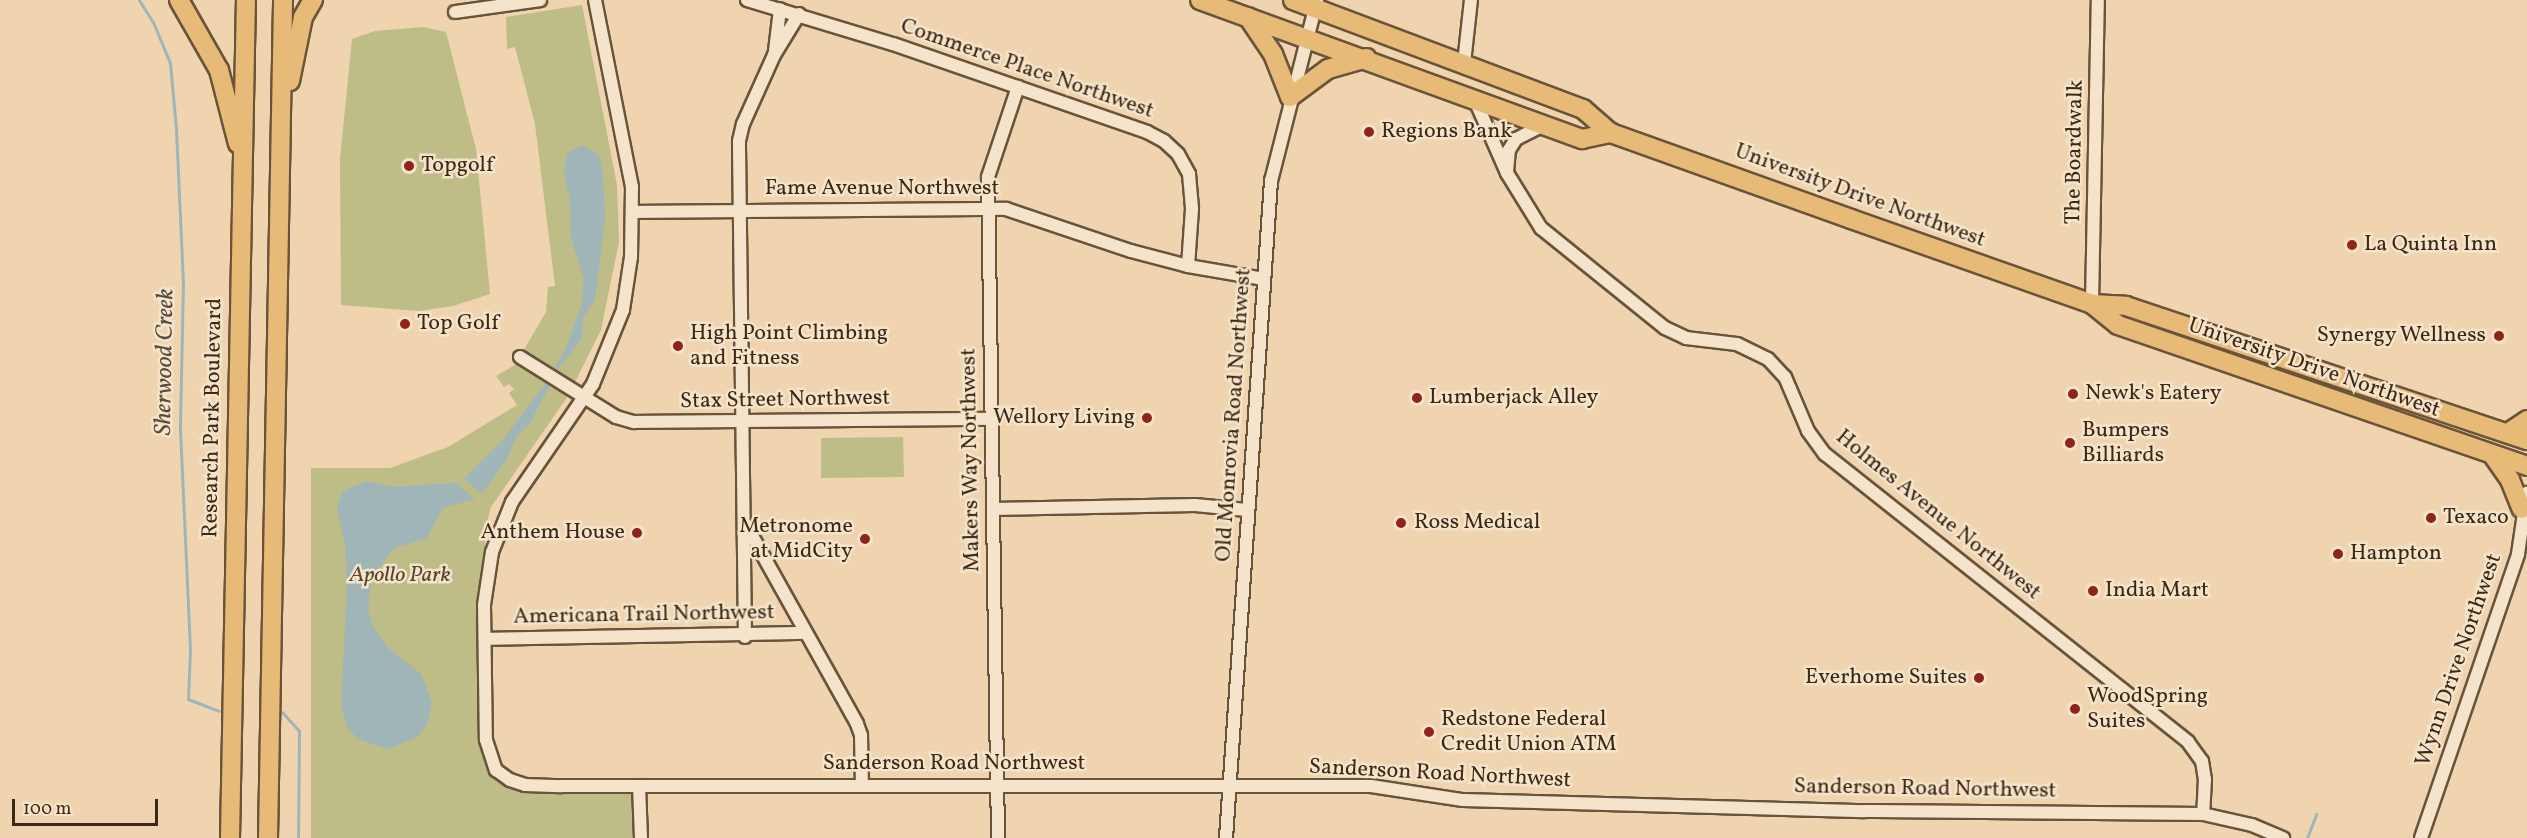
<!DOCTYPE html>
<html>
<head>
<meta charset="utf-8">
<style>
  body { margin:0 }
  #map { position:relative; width:2527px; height:838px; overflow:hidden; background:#efd4af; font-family:Vollkorn,serif }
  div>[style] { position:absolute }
  .green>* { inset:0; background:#bebc87 }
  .water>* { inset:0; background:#a0b5b7 }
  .stream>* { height:3px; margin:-1.5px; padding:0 1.5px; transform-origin:1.5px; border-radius:1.5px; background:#a0b5b7 }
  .roads { filter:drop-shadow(2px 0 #69543b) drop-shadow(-2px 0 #69543b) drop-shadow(0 2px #69543b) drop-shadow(0 -2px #69543b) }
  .minor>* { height:12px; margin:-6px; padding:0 6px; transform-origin:6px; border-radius:6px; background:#f5e3cb }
  .highway>* { height:18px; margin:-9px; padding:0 9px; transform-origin:9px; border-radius:9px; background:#e8ba78 }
  .dots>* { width:16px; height:16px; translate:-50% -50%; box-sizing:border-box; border:3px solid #f5e3cb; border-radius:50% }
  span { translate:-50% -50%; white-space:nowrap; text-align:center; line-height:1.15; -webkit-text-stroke:5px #f5e3cb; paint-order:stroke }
  .street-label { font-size:22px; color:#3c2914 }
  .poi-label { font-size:22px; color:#3c2914 }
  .left { translate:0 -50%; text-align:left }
  .right { translate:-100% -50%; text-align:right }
  .park-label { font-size:22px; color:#56462b; font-style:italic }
  .water-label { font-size:24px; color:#554c3d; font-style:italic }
  .scale { position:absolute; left:12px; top:799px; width:146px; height:27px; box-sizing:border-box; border:3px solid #3c2914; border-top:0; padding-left:8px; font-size:18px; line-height:21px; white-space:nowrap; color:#3c2914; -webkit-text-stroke:4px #f5e3cb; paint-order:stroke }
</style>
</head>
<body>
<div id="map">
  <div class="green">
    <i style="clip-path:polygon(582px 5px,617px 185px,619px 242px,601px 330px,568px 396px,491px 507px,485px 530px,489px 756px,510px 780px,639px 786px,641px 838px,311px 838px,311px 468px,390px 468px,448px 447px,517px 405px,509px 393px,514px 389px,509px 384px,504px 387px,496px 376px,515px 365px,546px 312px,548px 287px,555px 286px,535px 124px,515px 47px,507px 49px,506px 17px)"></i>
    <i style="clip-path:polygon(423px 27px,446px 32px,476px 149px,490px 294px,453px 306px,419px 311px,341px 305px,340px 159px,352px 39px,375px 31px)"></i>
    <i style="clip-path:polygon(903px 437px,904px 477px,821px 478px,821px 438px)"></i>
  </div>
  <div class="water">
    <i style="clip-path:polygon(582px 145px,599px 155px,603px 175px,605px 221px,595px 300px,584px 316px,581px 340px,560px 366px,530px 423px,516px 437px,507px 459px,482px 494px,464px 479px,502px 441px,543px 387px,565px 350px,581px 306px,584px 279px,571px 238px,570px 200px,564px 174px,567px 153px)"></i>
    <i style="clip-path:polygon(367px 481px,392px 487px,456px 483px,475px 499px,443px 508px,426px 539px,394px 548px,371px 579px,368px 610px,373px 627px,388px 648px,421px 674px,432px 702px,427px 725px,417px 737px,388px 749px,358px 739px,347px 727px,341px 704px,347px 586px,345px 546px,337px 507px,343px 491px)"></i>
  </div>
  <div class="stream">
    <i style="left:139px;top:0;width:26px;rotate:58deg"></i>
    <i style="left:153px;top:22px;width:44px;rotate:67.5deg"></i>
    <i style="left:170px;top:63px;width:66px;rotate:84.8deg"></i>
    <i style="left:176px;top:129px;width:153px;rotate:87.4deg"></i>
    <i style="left:183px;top:282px;width:147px;rotate:91.2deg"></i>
    <i style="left:180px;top:429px;width:221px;rotate:87.4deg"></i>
    <i style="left:190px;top:650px;width:49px;rotate:92.3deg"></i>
    <i style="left:188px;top:699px;width:33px;rotate:21deg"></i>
    <i style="left:282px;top:712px;width:25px;rotate:48deg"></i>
    <i style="left:299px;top:731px;width:107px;rotate:90.5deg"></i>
    <i style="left:2307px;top:838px;width:26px;rotate:-69deg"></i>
  </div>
  <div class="roads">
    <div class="minor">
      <i style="left:595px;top:0;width:191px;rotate:78.8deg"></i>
      <i style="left:632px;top:187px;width:70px;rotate:90.8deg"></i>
      <i style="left:631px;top:257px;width:54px;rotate:98.6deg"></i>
      <i style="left:623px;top:310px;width:80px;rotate:112.1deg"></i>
      <i style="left:593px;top:384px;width:143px;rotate:124.5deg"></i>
      <i style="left:512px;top:502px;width:54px;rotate:111.8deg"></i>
      <i style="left:492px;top:552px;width:54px;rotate:98.6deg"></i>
      <i style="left:484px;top:605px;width:135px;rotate:89.2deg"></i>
      <i style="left:486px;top:740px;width:32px;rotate:72deg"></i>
      <i style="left:496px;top:770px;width:17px;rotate:36deg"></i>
      <i style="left:510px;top:780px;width:16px;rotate:18deg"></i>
      <i style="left:525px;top:785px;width:36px;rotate:2deg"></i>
      <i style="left:561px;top:786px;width:810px"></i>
      <i style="left:1371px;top:786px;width:93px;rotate:8.7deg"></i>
      <i style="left:1463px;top:800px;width:402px;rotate:1.6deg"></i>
      <i style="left:1865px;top:811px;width:338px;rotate:0.5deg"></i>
      <i style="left:2203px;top:814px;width:50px;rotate:12.7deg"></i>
      <i style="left:2252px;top:825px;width:34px;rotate:23deg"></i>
      <i style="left:747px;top:0;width:152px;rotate:16.8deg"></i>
      <i style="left:893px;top:44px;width:269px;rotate:19.1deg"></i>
      <i style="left:1147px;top:132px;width:19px;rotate:28deg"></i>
      <i style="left:1164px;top:141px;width:19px;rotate:43deg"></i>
      <i style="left:1178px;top:154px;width:23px;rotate:61deg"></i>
      <i style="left:1189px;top:174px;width:35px;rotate:85deg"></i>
      <i style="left:1192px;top:209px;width:57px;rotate:94deg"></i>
      <i style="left:455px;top:12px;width:86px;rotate:-8deg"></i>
      <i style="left:775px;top:51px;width:42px;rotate:-83.2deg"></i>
      <i style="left:1464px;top:63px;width:63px;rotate:-83.7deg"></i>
      <i style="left:1475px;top:100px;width:80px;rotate:66.3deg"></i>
      <i style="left:1507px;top:173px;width:65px;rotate:58.3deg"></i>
      <i style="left:1541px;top:228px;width:159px;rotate:38.9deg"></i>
      <i style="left:1665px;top:328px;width:23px;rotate:25deg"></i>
      <i style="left:1686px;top:338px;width:51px;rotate:6.7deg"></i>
      <i style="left:1737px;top:344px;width:34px;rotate:26deg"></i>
      <i style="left:1768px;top:359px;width:25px;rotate:47deg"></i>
      <i style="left:1785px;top:377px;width:59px;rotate:66.9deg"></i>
      <i style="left:1808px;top:431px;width:29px;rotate:54deg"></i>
      <i style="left:1825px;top:454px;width:463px;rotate:38.4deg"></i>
      <i style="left:2188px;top:742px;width:24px;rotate:54deg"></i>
      <i style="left:2202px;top:761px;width:18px;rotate:81deg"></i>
      <i style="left:2205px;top:779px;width:35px;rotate:93deg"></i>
      <i style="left:1507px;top:172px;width:22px;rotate:-85deg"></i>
      <i style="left:1509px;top:150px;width:13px;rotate:-58deg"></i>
      <i style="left:1516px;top:139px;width:30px;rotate:-27deg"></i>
      <i style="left:634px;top:212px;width:372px;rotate:-0.5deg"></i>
      <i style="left:1006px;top:209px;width:132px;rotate:18.6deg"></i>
      <i style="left:1131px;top:251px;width:59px;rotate:14.7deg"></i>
      <i style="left:1188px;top:266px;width:77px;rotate:9.7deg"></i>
      <i style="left:2092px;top:304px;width:304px;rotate:-88.9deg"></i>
      <i style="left:520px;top:357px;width:113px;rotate:32deg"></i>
      <i style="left:616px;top:417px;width:19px;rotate:16deg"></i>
      <i style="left:634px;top:422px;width:357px;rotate:-0.5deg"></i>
      <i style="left:993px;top:509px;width:202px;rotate:-1.1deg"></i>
      <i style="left:1195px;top:505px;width:52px;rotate:5.5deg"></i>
      <i style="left:746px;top:525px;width:228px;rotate:60.8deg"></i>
      <i style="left:857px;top:724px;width:12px;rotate:70deg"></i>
      <i style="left:861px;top:735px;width:50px;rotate:88.9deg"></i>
      <i style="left:745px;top:637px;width:496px;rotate:-90.7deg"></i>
      <i style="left:739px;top:141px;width:17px;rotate:-77deg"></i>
      <i style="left:743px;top:124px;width:76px;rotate:-65.8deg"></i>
      <i style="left:774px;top:55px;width:48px;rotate:-58.6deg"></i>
      <i style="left:485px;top:639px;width:320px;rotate:-1.1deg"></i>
      <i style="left:639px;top:786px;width:52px;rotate:87.8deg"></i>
      <i style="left:998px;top:838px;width:661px;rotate:-90.87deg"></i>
      <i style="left:988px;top:177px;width:95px;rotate:-71.6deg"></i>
      <i style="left:1226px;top:838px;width:659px;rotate:-86.08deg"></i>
      <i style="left:1271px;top:181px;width:186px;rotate:-75.7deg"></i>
      <i style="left:2421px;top:838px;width:300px;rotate:-71.1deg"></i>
      <i style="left:2518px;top:554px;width:62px;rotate:-81.6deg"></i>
    </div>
    <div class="highway">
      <i style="left:179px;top:0;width:81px;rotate:60.3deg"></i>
      <i style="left:219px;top:70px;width:76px;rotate:75.6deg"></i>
      <i style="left:1200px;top:0;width:407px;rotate:20deg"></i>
      <i style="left:1582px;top:139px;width:30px;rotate:-12deg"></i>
      <i style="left:1293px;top:0;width:310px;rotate:20.6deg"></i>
      <i style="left:1583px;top:109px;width:37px;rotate:41deg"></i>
      <i style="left:1611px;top:133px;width:255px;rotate:19.7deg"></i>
      <i style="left:1851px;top:219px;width:256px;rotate:19.4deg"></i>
      <i style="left:2092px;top:304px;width:34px;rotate:3deg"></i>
      <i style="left:2126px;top:306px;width:423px;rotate:18.5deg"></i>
      <i style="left:1248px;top:17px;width:45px;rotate:56deg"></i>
      <i style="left:1273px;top:54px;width:46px;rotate:68.4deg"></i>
      <i style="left:1290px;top:97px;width:47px;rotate:-36.4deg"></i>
      <i style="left:1328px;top:69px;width:40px;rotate:-16deg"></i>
      <i style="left:290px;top:81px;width:65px;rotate:-78.5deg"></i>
      <i style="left:303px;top:17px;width:20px;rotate:-60deg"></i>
      <i style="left:2092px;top:304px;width:33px;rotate:39deg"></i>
      <i style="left:2118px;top:325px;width:433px;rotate:19deg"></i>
      <i style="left:2508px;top:433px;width:23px;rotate:-34deg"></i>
      <i style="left:2492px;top:454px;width:32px;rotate:55deg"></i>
      <i style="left:2510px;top:480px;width:31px;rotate:68deg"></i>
      <i style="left:230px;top:838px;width:838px;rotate:-88.91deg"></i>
      <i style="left:268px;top:838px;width:838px;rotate:-88.97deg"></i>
    </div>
  </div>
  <div class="dots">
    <i style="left:1369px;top:132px;background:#8f2418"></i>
    <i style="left:409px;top:166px;background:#8f2418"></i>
    <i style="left:2352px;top:245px;background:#8f2418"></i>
    <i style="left:405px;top:324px;background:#8f2418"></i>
    <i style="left:2499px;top:336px;background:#8f2418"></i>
    <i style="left:678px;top:346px;background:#8f2418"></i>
    <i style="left:2073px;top:394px;background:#8f2418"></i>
    <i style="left:1417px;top:398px;background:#8f2418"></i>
    <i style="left:1147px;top:418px;background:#8f2418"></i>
    <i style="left:2070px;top:443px;background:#8f2418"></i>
    <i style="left:2431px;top:518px;background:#8f2418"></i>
    <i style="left:1401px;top:523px;background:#8f2418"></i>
    <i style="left:637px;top:533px;background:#8f2418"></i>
    <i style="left:865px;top:539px;background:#8f2418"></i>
    <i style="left:2338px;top:554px;background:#8f2418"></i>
    <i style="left:2093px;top:591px;background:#8f2418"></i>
    <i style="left:1979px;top:678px;background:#8f2418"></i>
    <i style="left:2075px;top:709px;background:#8f2418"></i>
    <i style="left:1429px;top:732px;background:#8f2418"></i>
  </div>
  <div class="street-label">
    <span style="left:1027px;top:69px;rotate:19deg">Commerce Place Northwest</span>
    <span style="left:2075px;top:152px;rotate:-89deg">The Boardwalk</span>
    <span style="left:882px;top:189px">Fame Avenue Northwest</span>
    <span style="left:1860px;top:196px;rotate:20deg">University Drive Northwest</span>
    <span style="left:2314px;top:368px;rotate:19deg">University Drive Northwest</span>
    <span style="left:785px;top:400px;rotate:-1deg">Stax Street Northwest</span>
    <span style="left:1234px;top:415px;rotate:-86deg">Old Monrovia Road Northwest</span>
    <span style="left:213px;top:418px;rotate:-89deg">Research Park Boulevard</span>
    <span style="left:971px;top:460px;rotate:-91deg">Makers Way Northwest</span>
    <span style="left:1938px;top:515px;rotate:39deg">Holmes Avenue Northwest</span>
    <span style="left:644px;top:615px;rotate:-1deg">Americana Trail Northwest</span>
    <span style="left:2459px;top:660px;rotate:-71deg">Wynn Drive Northwest</span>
    <span style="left:954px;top:764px">Sanderson Road Northwest</span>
    <span style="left:1440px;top:774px;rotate:3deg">Sanderson Road Northwest</span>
    <span style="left:1925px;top:789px;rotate:1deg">Sanderson Road Northwest</span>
  </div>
  <div class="poi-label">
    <span class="left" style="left:1381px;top:132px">Regions Bank</span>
    <span class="left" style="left:421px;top:166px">Topgolf</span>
    <span class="left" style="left:2364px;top:245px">La Quinta Inn</span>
    <span class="left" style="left:417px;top:324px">Top Golf</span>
    <span class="left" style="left:690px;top:346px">High Point Climbing<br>and Fitness</span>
    <span class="right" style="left:2486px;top:336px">Synergy Wellness</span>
    <span class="left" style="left:2085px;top:394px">Newk's Eatery</span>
    <span class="left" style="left:1429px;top:398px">Lumberjack Alley</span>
    <span class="right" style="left:1135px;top:418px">Wellory Living</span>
    <span class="left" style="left:2082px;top:443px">Bumpers<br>Billiards</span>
    <span class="left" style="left:2443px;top:518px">Texaco</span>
    <span class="left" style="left:1414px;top:523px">Ross Medical</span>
    <span class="right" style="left:853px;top:539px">Metronome<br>at MidCity</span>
    <span class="right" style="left:625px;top:533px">Anthem House</span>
    <span class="left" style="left:2350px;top:554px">Hampton</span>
    <span class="left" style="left:2105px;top:591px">India Mart</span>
    <span class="right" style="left:1967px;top:678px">Everhome Suites</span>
    <span class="left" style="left:2087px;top:709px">WoodSpring<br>Suites</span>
    <span class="left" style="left:1441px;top:732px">Redstone Federal<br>Credit Union ATM</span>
  </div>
  <div class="park-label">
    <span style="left:400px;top:576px">Apollo Park</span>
  </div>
  <div class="water-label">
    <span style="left:166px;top:362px;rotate:-89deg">Sherwood Creek</span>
  </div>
  <div class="scale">100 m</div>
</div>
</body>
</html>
